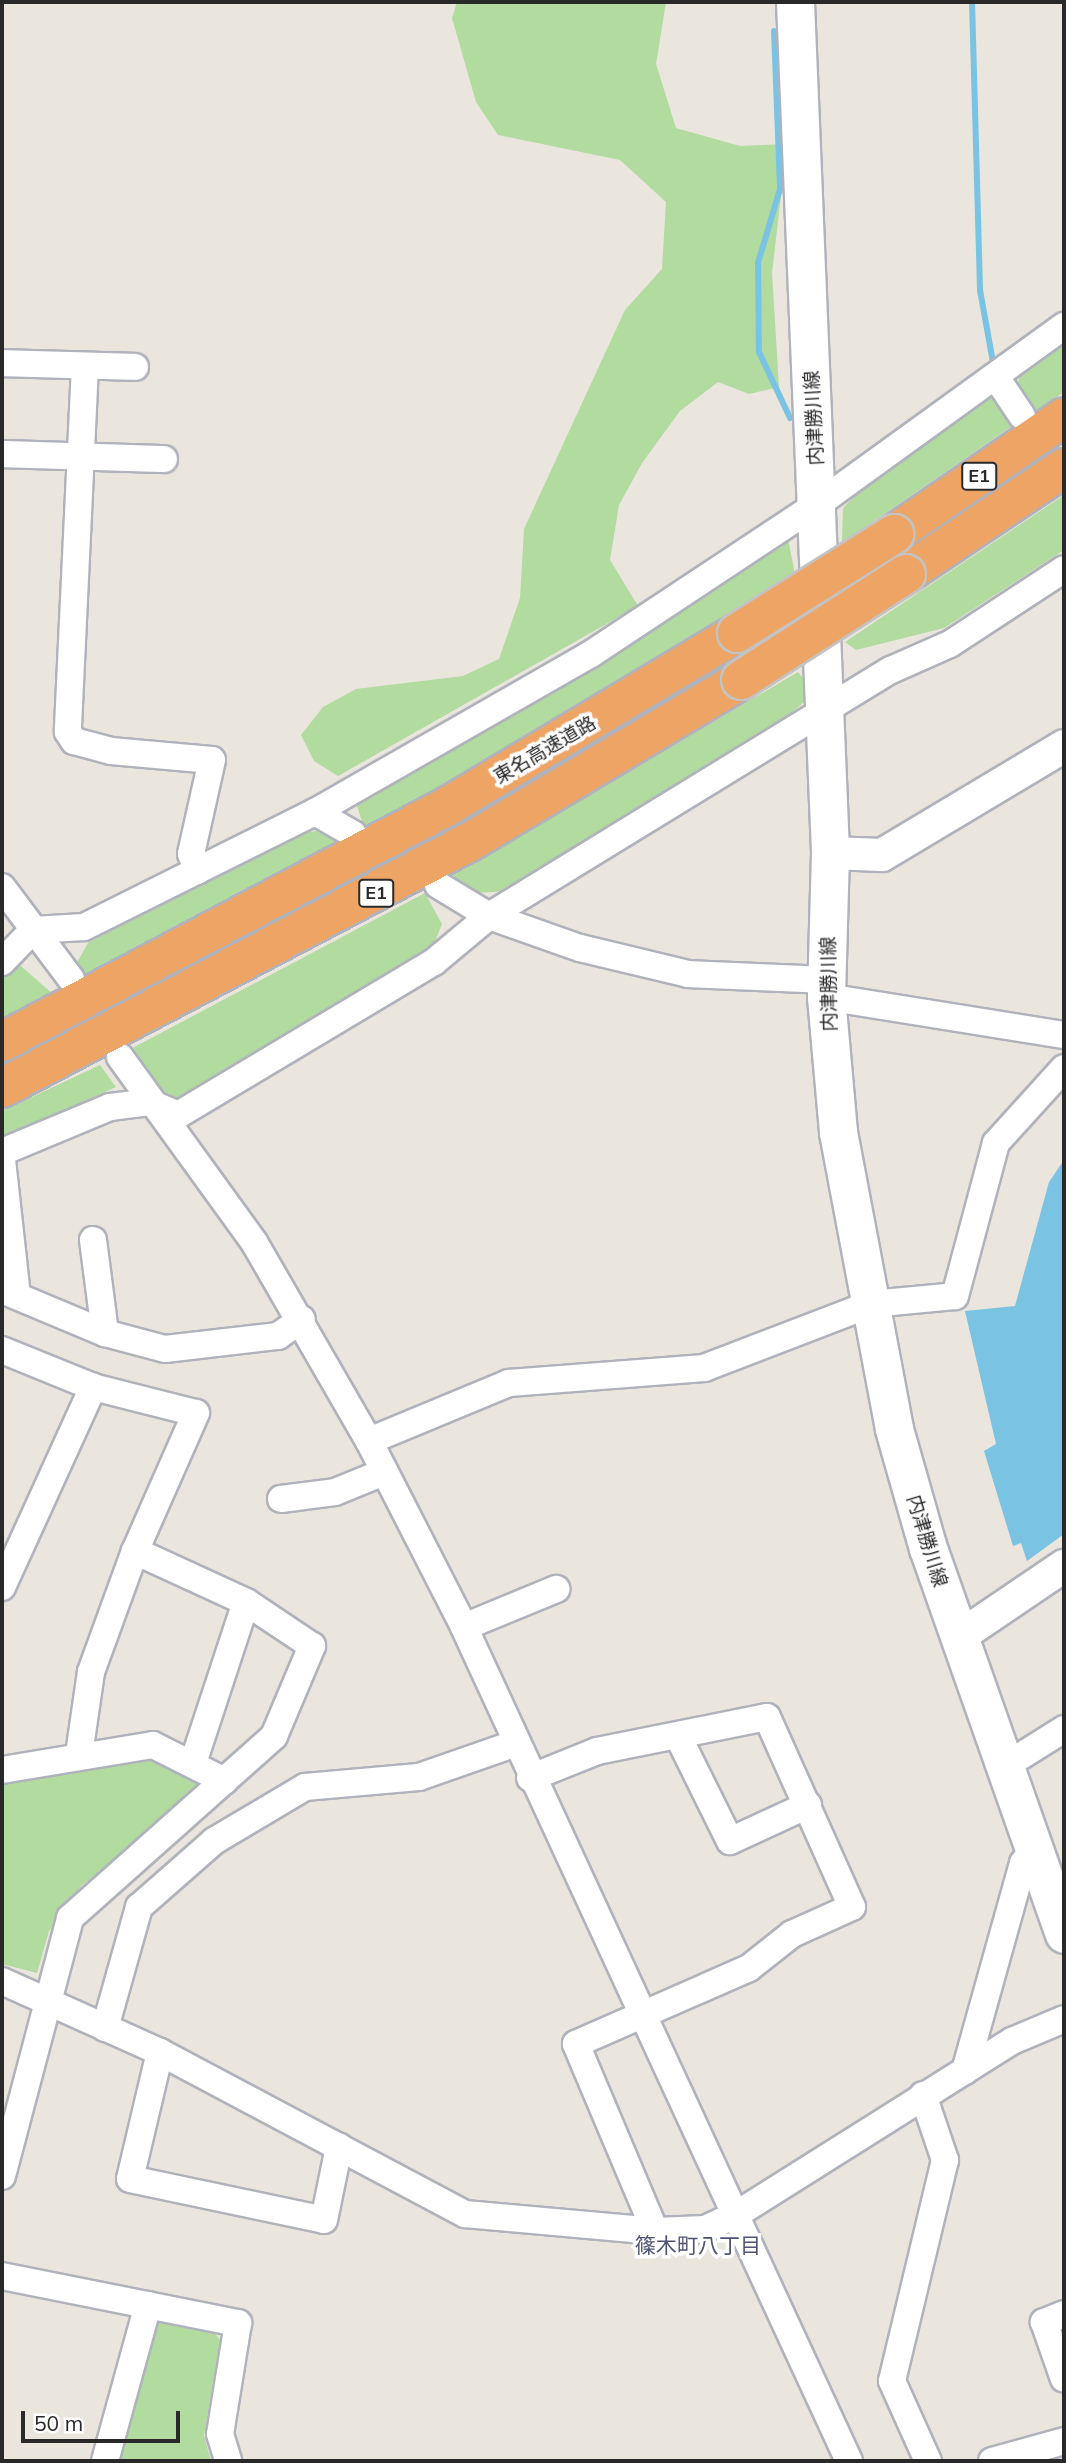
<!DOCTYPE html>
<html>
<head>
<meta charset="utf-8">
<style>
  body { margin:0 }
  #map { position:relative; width:1066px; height:2463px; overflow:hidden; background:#eae5dd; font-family:Mulish,"Noto Sans JP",sans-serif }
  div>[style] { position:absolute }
  .green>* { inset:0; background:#b1db9f }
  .water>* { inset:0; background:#7ac3e2 }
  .stream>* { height:6px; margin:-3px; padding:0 3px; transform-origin:3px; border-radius:3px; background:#7ac3e2 }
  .roads { filter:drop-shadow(2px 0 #b0b2bc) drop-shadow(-2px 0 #b0b2bc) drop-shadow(0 2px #b0b2bc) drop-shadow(0 -2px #b0b2bc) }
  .minor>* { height:26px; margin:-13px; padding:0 13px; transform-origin:13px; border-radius:13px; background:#fff }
  .tertiary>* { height:32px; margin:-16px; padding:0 16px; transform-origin:16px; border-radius:16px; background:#fff }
  .secondary>* { height:37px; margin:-18.5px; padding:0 18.5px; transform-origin:18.5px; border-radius:18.5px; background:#fff }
  .motorway>* { height:38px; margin:-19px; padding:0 19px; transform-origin:19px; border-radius:19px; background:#eda465 }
  .bridges { filter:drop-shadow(2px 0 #c3c3c3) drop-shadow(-2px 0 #c3c3c3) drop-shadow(0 2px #c3c3c3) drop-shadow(0 -2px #c3c3c3) }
  .motorway-bridge>* { height:38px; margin:-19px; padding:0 19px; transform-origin:19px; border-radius:19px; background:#eda465 }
  span { translate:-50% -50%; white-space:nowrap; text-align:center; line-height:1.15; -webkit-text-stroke:7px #fff; paint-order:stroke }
  .shield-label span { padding:2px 5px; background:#fff; border:2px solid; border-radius:5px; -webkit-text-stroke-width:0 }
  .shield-label { font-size:18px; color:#292929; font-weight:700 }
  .street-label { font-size:19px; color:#292929 }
  .neighbourhood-label { font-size:21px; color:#4f5475 }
  .frame { position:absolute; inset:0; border:4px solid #292929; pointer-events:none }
  .scale { position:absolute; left:21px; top:2411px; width:159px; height:32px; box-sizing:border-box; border:4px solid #292929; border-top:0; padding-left:9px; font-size:21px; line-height:24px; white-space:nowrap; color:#292929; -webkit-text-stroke:5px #fff; paint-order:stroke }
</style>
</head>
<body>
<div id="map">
  <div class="green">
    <i style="clip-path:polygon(457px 2px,666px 2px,656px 64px,676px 128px,740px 146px,787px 144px,772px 273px,779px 387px,749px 394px,718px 382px,680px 411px,642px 463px,619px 505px,610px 560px,638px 606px,338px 776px,314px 761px,301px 735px,323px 707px,356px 689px,463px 676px,499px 659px,520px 598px,524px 529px,625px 310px,662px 269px,666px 202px,620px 160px,498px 135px,476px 102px,452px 18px)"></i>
    <i style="clip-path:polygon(1064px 337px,1064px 392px,1030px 416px,1016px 387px,1024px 366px)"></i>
    <i style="clip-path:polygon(977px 397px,997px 400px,1018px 422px,842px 543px,843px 508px,899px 451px)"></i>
    <i style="clip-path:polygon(1064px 495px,1064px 550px,944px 628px,856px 650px,845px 642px)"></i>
    <i style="clip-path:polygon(788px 539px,795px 574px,365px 831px,357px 806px,363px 795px)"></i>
    <i style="clip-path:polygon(798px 672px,807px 683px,804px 702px,747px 751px,512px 891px,473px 893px,447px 879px)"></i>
    <i style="clip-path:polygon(316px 831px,341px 843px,78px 982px,75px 966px,88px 943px,280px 837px)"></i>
    <i style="clip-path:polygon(425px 893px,442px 924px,430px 954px,173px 1103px,157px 1100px,125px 1052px)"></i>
    <i style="clip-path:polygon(14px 960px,54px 995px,2px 1020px,2px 971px)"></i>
    <i style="clip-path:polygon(100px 1065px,116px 1087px,2px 1138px,2px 1111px)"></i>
    <i style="clip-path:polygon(153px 1754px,199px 1780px,194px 1796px,81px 1886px,49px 1931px,37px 1973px,2px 1964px,2px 1780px)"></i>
    <i style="clip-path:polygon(162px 2321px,214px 2332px,220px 2340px,204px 2436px,211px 2461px,115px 2461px,153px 2326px)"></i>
  </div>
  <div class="water">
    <i style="clip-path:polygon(1064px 1160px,1064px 1534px,1027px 1561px,1021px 1543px,1013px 1546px,984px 1451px,996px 1444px,965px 1311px,1015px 1306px,1049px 1182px)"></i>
  </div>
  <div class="stream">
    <i style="left:972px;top:2px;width:288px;rotate:88.4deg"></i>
    <i style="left:980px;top:290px;width:73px;rotate:79.8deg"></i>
    <i style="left:774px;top:31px;width:158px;rotate:87.8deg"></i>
    <i style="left:780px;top:189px;width:77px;rotate:106.6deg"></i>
    <i style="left:758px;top:263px;width:89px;rotate:89.4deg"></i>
    <i style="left:759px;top:352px;width:73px;rotate:64.8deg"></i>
  </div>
  <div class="roads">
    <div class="minor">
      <i style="left:2px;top:363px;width:133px;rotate:1.7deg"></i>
      <i style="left:85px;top:366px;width:366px;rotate:92.7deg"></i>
      <i style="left:68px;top:732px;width:11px;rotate:56deg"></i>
      <i style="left:74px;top:741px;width:38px;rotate:15deg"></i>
      <i style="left:111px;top:751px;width:101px;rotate:5.1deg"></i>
      <i style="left:212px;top:760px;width:96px;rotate:102.6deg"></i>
      <i style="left:191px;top:854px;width:18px;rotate:68deg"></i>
      <i style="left:998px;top:380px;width:43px;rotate:56.3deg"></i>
      <i style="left:2px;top:454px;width:162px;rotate:1.8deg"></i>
      <i style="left:315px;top:812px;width:44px;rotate:30.1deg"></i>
      <i style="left:438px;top:885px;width:60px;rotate:31.3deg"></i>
      <i style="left:489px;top:916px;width:96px;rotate:19.4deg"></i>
      <i style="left:580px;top:948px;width:111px;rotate:13.5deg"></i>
      <i style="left:688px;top:974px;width:138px;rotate:2.5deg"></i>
      <i style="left:2px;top:887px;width:115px;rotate:53.1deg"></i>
      <i style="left:2px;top:962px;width:45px;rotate:-45.9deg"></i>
      <i style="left:33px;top:930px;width:51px;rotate:-3.4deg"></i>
      <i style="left:84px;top:927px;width:258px;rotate:-26.5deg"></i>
      <i style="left:315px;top:812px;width:318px;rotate:-29.8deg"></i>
      <i style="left:591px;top:654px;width:272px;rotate:-33.5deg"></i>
      <i style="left:818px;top:504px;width:304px;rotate:-35.9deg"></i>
      <i style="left:826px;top:997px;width:241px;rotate:9.1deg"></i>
      <i style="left:120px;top:1057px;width:228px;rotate:54.1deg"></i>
      <i style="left:254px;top:1242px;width:230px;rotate:60deg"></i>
      <i style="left:369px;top:1441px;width:209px;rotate:62.9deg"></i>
      <i style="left:464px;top:1627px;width:919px;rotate:65.22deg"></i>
      <i style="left:2px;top:1152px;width:117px;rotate:-22.6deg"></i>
      <i style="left:110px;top:1107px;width:38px;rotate:-7deg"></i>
      <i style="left:148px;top:1102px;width:33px;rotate:23deg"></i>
      <i style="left:178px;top:1115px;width:298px;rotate:-30.9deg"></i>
      <i style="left:434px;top:962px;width:72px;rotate:-39.9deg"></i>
      <i style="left:489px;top:916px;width:471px;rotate:-31.5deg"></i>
      <i style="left:891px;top:670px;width:64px;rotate:-23.8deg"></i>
      <i style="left:950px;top:644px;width:136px;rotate:-33.3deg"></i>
      <i style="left:2px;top:1160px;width:136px;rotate:83.7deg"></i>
      <i style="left:93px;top:1240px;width:94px;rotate:82.6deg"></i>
      <i style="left:2px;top:1290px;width:112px;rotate:22.7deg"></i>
      <i style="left:105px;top:1333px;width:62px;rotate:14.9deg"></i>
      <i style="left:165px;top:1349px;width:114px;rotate:-6.6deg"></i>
      <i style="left:278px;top:1336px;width:29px;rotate:-35deg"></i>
      <i style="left:2px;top:1350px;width:98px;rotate:22.1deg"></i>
      <i style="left:93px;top:1387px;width:106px;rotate:14.2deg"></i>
      <i style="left:196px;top:1413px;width:151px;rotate:113.8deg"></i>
      <i style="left:135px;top:1551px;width:129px;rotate:110deg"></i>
      <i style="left:91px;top:1672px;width:83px;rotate:98.3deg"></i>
      <i style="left:369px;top:1441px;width:152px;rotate:-22.5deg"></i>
      <i style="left:509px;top:1383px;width:196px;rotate:-4.4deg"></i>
      <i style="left:704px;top:1368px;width:179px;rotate:-21deg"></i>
      <i style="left:871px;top:1304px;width:84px;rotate:-5.4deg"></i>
      <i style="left:955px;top:1296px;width:158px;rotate:-75deg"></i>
      <i style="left:996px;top:1143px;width:101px;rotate:-47.8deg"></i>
      <i style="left:281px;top:1499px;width:54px;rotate:-7.4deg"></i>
      <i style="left:335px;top:1492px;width:53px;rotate:-22.2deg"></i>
      <i style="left:2px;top:1587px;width:220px;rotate:-65.5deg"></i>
      <i style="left:464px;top:1627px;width:100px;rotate:-22.4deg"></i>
      <i style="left:679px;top:1738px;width:115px;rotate:63.7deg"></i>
      <i style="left:730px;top:1841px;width:86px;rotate:-24.8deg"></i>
      <i style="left:1021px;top:1756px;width:51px;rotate:-32.1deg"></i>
      <i style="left:194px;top:1760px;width:166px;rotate:-71.8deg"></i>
      <i style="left:2px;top:1770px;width:153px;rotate:-9.4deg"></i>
      <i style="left:153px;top:1745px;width:80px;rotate:26.6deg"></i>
      <i style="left:530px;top:1778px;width:72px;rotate:-21.9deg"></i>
      <i style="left:597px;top:1751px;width:173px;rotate:-11.3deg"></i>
      <i style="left:767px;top:1717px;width:208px;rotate:65.9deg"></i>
      <i style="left:852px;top:1907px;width:66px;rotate:155.8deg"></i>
      <i style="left:792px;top:1934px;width:55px;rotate:141.7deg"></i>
      <i style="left:749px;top:1968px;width:189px;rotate:156.3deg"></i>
      <i style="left:576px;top:2044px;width:203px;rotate:67.1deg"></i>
      <i style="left:2px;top:1981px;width:173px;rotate:24.2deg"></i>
      <i style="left:160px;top:2052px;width:345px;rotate:28deg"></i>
      <i style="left:465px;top:2214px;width:191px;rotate:5.1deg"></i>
      <i style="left:655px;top:2231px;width:50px;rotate:-2.3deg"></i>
      <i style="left:705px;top:2229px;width:35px;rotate:-25deg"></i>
      <i style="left:737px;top:2214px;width:325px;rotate:-32.2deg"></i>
      <i style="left:1012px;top:2041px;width:56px;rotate:-22.9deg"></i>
      <i style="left:105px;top:2028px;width:126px;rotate:-74.3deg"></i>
      <i style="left:139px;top:1907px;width:100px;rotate:-41.3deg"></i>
      <i style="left:214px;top:1841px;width:106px;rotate:-30.7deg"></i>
      <i style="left:305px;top:1787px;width:114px;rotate:-5deg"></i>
      <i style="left:419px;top:1777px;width:101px;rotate:-19.2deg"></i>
      <i style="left:160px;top:2052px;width:130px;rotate:103.3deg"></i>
      <i style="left:130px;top:2179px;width:198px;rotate:11.9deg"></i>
      <i style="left:324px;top:2220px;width:75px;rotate:-78.4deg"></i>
      <i style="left:965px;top:2071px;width:216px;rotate:-74.4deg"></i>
      <i style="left:1023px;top:1863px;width:18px;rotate:-52deg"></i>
      <i style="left:923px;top:2095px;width:69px;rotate:71.3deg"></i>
      <i style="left:945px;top:2160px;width:227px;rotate:103.5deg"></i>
      <i style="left:892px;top:2381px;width:88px;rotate:65.8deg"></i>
      <i style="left:2px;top:2176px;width:267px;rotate:-75.2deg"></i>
      <i style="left:70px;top:1918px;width:273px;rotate:-41.7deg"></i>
      <i style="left:274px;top:1736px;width:98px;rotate:-67.1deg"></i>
      <i style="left:312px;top:1646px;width:79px;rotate:-146.3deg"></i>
      <i style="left:246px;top:1602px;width:122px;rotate:-155.3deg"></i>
      <i style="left:2px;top:2276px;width:241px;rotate:11.3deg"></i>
      <i style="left:238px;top:2323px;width:112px;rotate:99.2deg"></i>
      <i style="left:220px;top:2434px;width:28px;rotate:73deg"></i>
      <i style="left:1064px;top:2314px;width:22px;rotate:158deg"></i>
      <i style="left:1044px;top:2322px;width:60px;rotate:70.7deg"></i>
      <i style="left:105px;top:2461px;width:162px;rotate:-74.6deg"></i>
      <i style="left:992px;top:2461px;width:75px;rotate:-15.5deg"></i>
    </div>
    <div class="tertiary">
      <i style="left:830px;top:853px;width:52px;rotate:2.2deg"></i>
      <i style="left:882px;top:855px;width:212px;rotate:-30.9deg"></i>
      <i style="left:959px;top:1637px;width:127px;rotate:-34.1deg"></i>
    </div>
    <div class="secondary">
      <i style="left:795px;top:2px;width:852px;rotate:87.64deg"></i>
      <i style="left:830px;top:853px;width:144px;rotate:91.6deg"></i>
      <i style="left:826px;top:997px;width:136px;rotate:84.9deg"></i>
      <i style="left:838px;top:1132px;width:302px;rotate:79.3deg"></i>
      <i style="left:894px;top:1429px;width:124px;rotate:74.1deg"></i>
      <i style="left:928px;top:1548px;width:409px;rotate:70.6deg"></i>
    </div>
    <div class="motorway">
      <i style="left:894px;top:534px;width:206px;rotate:-34.5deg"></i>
      <i style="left:906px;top:574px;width:190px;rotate:-33.9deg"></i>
      <i style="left:2px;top:1042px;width:505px;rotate:-27.89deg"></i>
      <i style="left:448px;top:806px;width:337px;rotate:-30.9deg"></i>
      <i style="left:2px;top:1088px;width:532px;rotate:-27.77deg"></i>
      <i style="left:473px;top:840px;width:312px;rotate:-30.8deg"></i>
    </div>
  </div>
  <div class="bridges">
    <div class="motorway-bridge">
      <i style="left:737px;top:633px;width:186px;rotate:-32.2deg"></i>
      <i style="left:741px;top:680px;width:196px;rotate:-32.7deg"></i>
    </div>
  </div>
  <div class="shield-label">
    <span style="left:979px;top:476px">E1</span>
    <span style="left:376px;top:893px">E1</span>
  </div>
  <div class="street-label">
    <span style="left:814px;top:418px;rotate:-93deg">内津勝川線</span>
    <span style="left:545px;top:750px;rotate:-30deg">東名高速道路</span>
    <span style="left:829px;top:984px;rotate:-91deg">内津勝川線</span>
    <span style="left:927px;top:1541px;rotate:73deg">内津勝川線</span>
  </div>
  <div class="neighbourhood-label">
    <span style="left:698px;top:2245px">篠木町八丁目</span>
  </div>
  <div class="frame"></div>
  <div class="scale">50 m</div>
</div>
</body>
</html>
